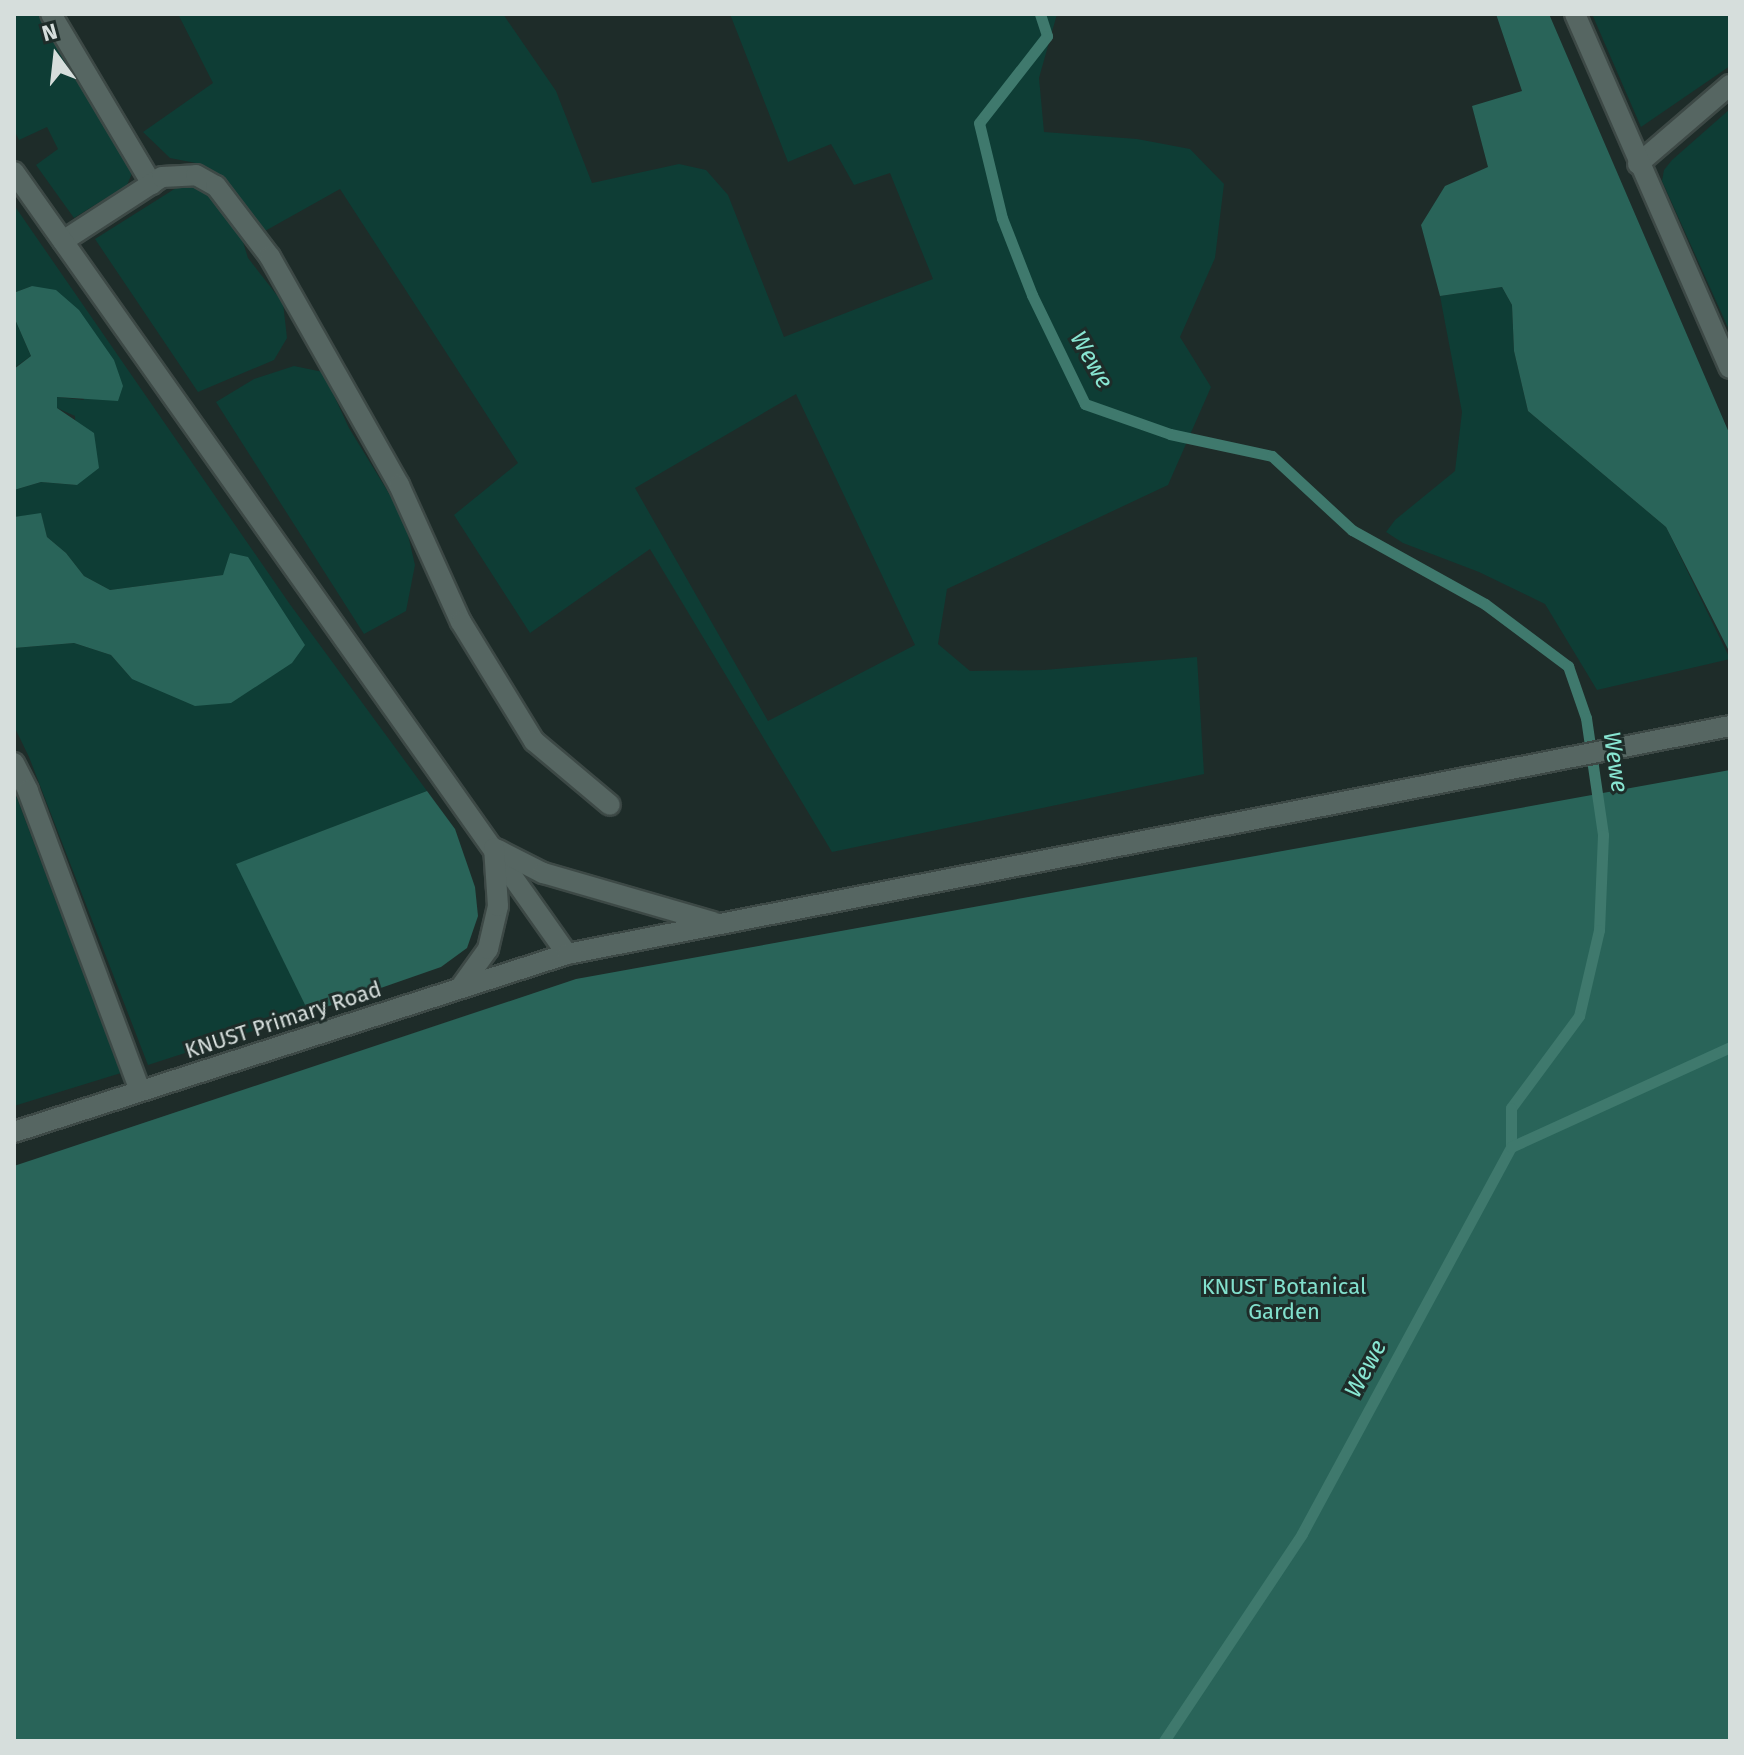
<!DOCTYPE html>
<html>
<head>
<meta charset="utf-8">
<style>
  body { margin:0 }
  #map { position:relative; width:1744px; height:1755px; overflow:hidden; background:#1e2c29; font-family:"Fira Sans",sans-serif }
  div>[style] { position:absolute }
  .green>* { inset:0; background:#0e3d35 }
  .forest>* { inset:0; background:#296459 }
  .stream>* { height:11px; margin:-5.5px; padding:0 5.5px; transform-origin:5.5px; border-radius:5.5px; background:#3f796d }
  .roads { filter:drop-shadow(2px 0 #3d4946) drop-shadow(-2px 0 #3d4946) drop-shadow(0 2px #3d4946) drop-shadow(0 -2px #3d4946) }
  .lane>* { height:20px; margin:-10px; padding:0 10px; transform-origin:10px; border-radius:10px; background:#566662 }
  .street>* { height:20px; margin:-10px; padding:0 10px; transform-origin:10px; border-radius:10px; background:#566662 }
  span { translate:-50% -50%; white-space:nowrap; text-align:center; line-height:1.15; -webkit-text-stroke:6px #1e2c29; paint-order:stroke }
  .street-label { font-size:22px; color:#d6dedc }
  .park-label { font-size:22px; color:#82e0cd }
  .water-label { font-size:24px; color:#88e6d2; font-style:italic }
  .frame { position:absolute; inset:0; border:16px solid #d6dedc; pointer-events:none }
  .north { position:absolute; left:16px; top:16px; width:80px; height:80px; -webkit-text-stroke:6px #1e2c29; paint-order:stroke; rotate:345deg; font-size:22px; font-weight:700; line-height:32px; text-align:center; color:#d6dedc }
  .north::after { content:''; display:block; margin:auto; width:28px; height:36px; background:#d6dedc; clip-path:polygon(50% 0,100% 100%,50% 72%,0 100%) }
</style>
</head>
<body>
<div id="map">
  <div class="green">
    <i style="clip-path:polygon(14px 14px,44px 14px,133px 171px,127px 185px,74px 218px,36px 165px,58px 149px,47px 127px,19px 140px,14px 130px)"></i>
    <i style="clip-path:polygon(evenodd,178px 14px,503px 14px,556px 91px,592px 183px,679px 164px,706px 170px,728px 195px,784px 337px,933px 279px,890px 173px,854px 185px,831px 144px,788px 162px,730px 14px,1057px 14px,1039px 78px,1044px 132px,1137px 139px,1190px 149px,1224px 184px,1215px 258px,1180px 337px,1211px 387px,1168px 485px,947px 589px,938px 644px,970px 671px,1044px 670px,1197px 657px,1204px 774px,832px 852px,650px 549px,530px 633px,454px 515px,518px 463px,340px 189px,265px 231px,222px 178px,201px 164px,170px 158px,143px 132px,213px 83px,178px 14px,796px 394px,915px 645px,768px 721px,635px 488px,796px 394px)"></i>
    <i style="clip-path:polygon(1592px 14px,1730px 14px,1730px 66px,1641px 127px)"></i>
    <i style="clip-path:polygon(1730px 109px,1730px 332px,1662px 181px,1664px 170px,1672px 160px)"></i>
    <i style="clip-path:polygon(200px 185px,223px 203px,239px 229px,248px 258px,283px 303px,287px 338px,274px 360px,198px 392px,95px 239px,176px 188px)"></i>
    <i style="clip-path:polygon(14px 205px,289px 603px,427px 791px,237px 864px,309px 1013px,148px 1065px,29px 757px,14px 726px,14px 648px,74px 643px,111px 655px,132px 679px,223px 575px,110px 590px,84px 576px,66px 553px,47px 537px,41px 514px,14px 517px,14px 490px,41px 482px,77px 485px,75px 416px,57px 408px,57px 397px,84px 400px,32px 286px,16px 292px,14px 308px)"></i>
    <i style="clip-path:polygon(1502px 287px,1512px 305px,1514px 351px,1528px 411px,1666px 527px,1730px 659px,1597px 690px,1545px 604px,1479px 572px,1403px 543px,1386px 532px,1395px 520px,1455px 471px,1462px 412px,1440px 296px)"></i>
    <i style="clip-path:polygon(14px 317px,31px 356px,14px 368px)"></i>
    <i style="clip-path:polygon(294px 366px,323px 372px,349px 428px,404px 518px,415px 565px,406px 611px,364px 634px,216px 402px,254px 379px)"></i>
    <i style="clip-path:polygon(14px 790px,121px 1073px,14px 1106px)"></i>
  </div>
  <div class="forest">
    <i style="clip-path:polygon(1496px 14px,1549px 14px,1730px 435px,1730px 653px,1666px 527px,1528px 411px,1514px 351px,1512px 305px,1502px 287px,1440px 296px,1421px 225px,1445px 186px,1488px 167px,1472px 106px,1522px 91px)"></i>
    <i style="clip-path:polygon(32px 286px,56px 290px,79px 310px,114px 360px,123px 386px,118px 401px,57px 397px,57px 408px,94px 433px,99px 468px,77px 485px,41px 482px,14px 490px,14px 369px,31px 356px,14px 317px,14px 308px,16px 292px)"></i>
    <i style="clip-path:polygon(41px 513px,47px 537px,66px 553px,84px 576px,110px 590px,223px 575px,230px 553px,248px 557px,305px 645px,292px 663px,231px 703px,195px 706px,132px 679px,111px 655px,74px 643px,14px 648px,14px 517px)"></i>
    <i style="clip-path:polygon(1730px 770px,1730px 1741px,14px 1741px,14px 1166px,576px 979px)"></i>
    <i style="clip-path:polygon(427px 791px,455px 829px,475px 887px,478px 916px,467px 948px,441px 967px,309px 1013px,236px 864px)"></i>
  </div>
  <div class="stream">
    <i style="left:1040px;top:14px;width:23px;rotate:72deg"></i>
    <i style="left:1047px;top:36px;width:110px;rotate:128deg"></i>
    <i style="left:979px;top:123px;width:98px;rotate:76.4deg"></i>
    <i style="left:1002px;top:218px;width:83px;rotate:68.7deg"></i>
    <i style="left:1032px;top:295px;width:121px;rotate:64.1deg"></i>
    <i style="left:1085px;top:404px;width:90px;rotate:19.4deg"></i>
    <i style="left:1170px;top:434px;width:104px;rotate:12.2deg"></i>
    <i style="left:1272px;top:456px;width:109px;rotate:42.8deg"></i>
    <i style="left:1352px;top:530px;width:152px;rotate:29.1deg"></i>
    <i style="left:1485px;top:604px;width:104px;rotate:36.8deg"></i>
    <i style="left:1568px;top:666px;width:55px;rotate:70.9deg"></i>
    <i style="left:1586px;top:718px;width:118px;rotate:81.7deg"></i>
    <i style="left:1603px;top:835px;width:95px;rotate:92.4deg"></i>
    <i style="left:1599px;top:930px;width:88px;rotate:103.1deg"></i>
    <i style="left:1579px;top:1016px;width:114px;rotate:126.5deg"></i>
    <i style="left:1511px;top:1108px;width:39px;rotate:90deg"></i>
    <i style="left:1511px;top:1147px;width:440px;rotate:118.4deg"></i>
    <i style="left:1302px;top:1534px;width:249px;rotate:123.7deg"></i>
    <i style="left:1511px;top:1147px;width:241px;rotate:-24.5deg"></i>
  </div>
  <div class="roads">
    <div class="lane">
      <i style="left:51px;top:14px;width:198px;rotate:59.3deg"></i>
      <i style="left:1638px;top:164px;width:121px;rotate:-40.7deg"></i>
      <i style="left:63px;top:241px;width:118px;rotate:-32.9deg"></i>
      <i style="left:162px;top:177px;width:34px;rotate:-3deg"></i>
      <i style="left:196px;top:175px;width:23px;rotate:29deg"></i>
      <i style="left:216px;top:186px;width:89px;rotate:52.7deg"></i>
      <i style="left:270px;top:257px;width:262px;rotate:60.5deg"></i>
      <i style="left:399px;top:485px;width:150px;rotate:65.7deg"></i>
      <i style="left:461px;top:622px;width:140px;rotate:58.5deg"></i>
      <i style="left:534px;top:741px;width:99px;rotate:40.1deg"></i>
    </div>
    <div class="street">
      <i style="left:1575px;top:14px;width:386px;rotate:66.4deg"></i>
      <i style="left:14px;top:172px;width:958px;rotate:54.73deg"></i>
      <i style="left:14px;top:763px;width:31px;rotate:63deg"></i>
      <i style="left:28px;top:791px;width:320px;rotate:69.5deg"></i>
      <i style="left:498px;top:850px;width:51px;rotate:27.1deg"></i>
      <i style="left:543px;top:873px;width:177px;rotate:16.1deg"></i>
      <i style="left:460px;top:988px;width:48px;rotate:-54.3deg"></i>
      <i style="left:488px;top:949px;width:44px;rotate:-76.9deg"></i>
      <i style="left:498px;top:906px;width:58px;rotate:-93.9deg"></i>
      <i style="left:14px;top:1132px;width:581px;rotate:-17.84deg"></i>
      <i style="left:567px;top:954px;width:1185px;rotate:-11.09deg"></i>
    </div>
  </div>
  <div class="street-label">
    <span style="left:283px;top:1020px;rotate:-18deg">KNUST Primary Road</span>
  </div>
  <div class="park-label">
    <span style="left:1284px;top:1299px">KNUST Botanical<br>Garden</span>
  </div>
  <div class="water-label">
    <span style="left:1091px;top:360px;rotate:60deg">Wewe</span>
    <span style="left:1615px;top:762px;rotate:82deg">Wewe</span>
    <span style="left:1366px;top:1369px;rotate:-62deg">Wewe</span>
  </div>
  <div class="frame"></div>
  <div class="north">N</div>
</div>
</body>
</html>
